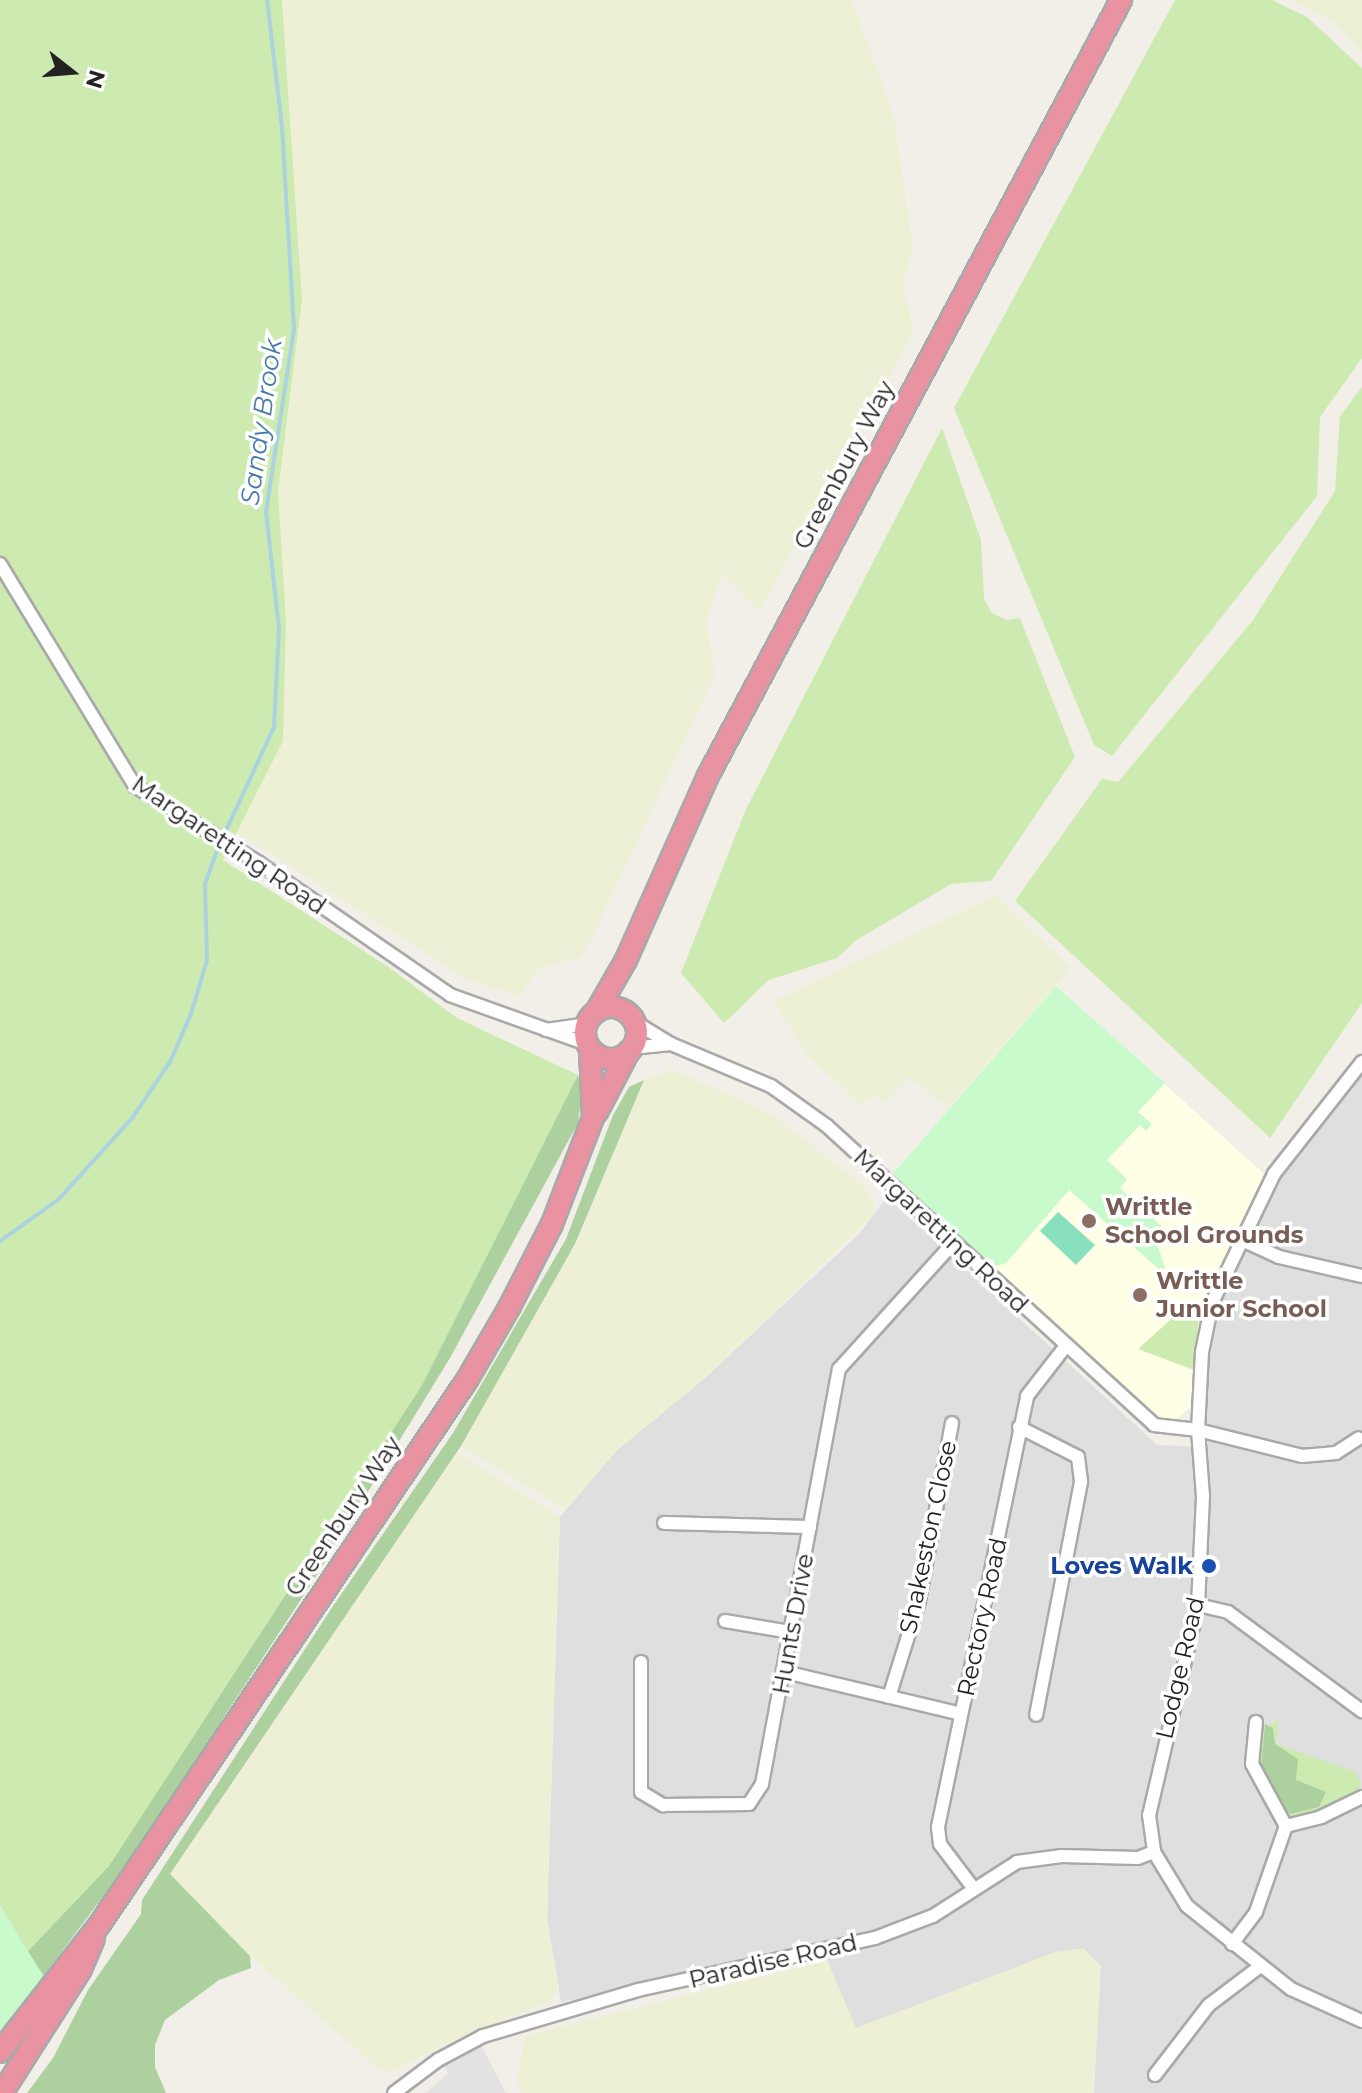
<!DOCTYPE html>
<html>
<head>
<meta charset="utf-8">
<style>
  body { margin:0 }
  #map { position:relative; width:1362px; height:2093px; overflow:hidden; background:#f2efe9; font-family:Montserrat,sans-serif }
  div>[style] { position:absolute }
  .residential>* { inset:0; background:#e0dfdf }
  .education>* { inset:0; background:#ffffe5 }
  .farmland>* { inset:0; background:#eef0d5 }
  .grass>* { inset:0; background:#cdebb0 }
  .forest>* { inset:0; background:#add19e }
  .park>* { inset:0; background:#c8facc }
  .pitch>* { inset:0; background:#88e0be }
  .parking>* { inset:0; background:#e2e2e2 }
  .stream>* { height:4px; margin:-2px; padding:0 2px; transform-origin:2px; border-radius:2px; background:#aad3df }
  .roads { filter:drop-shadow(2px 0 #a9a9a9) drop-shadow(-2px 0 #a9a9a9) drop-shadow(0 2px #a9a9a9) drop-shadow(0 -2px #a9a9a9) }
  .minor>* { height:12px; margin:-6px; padding:0 6px; transform-origin:6px; border-radius:6px; background:#fff }
  .highway>* { height:20px; margin:-10px; padding:0 10px; transform-origin:10px; border-radius:10px; background:#e892a2 }
  .highway>.ring { margin:-10px; padding:0; box-sizing:content-box; background:none; border:20px solid #e892a2; border-radius:50% }
  .dots>* { width:22px; height:22px; translate:-50% -50%; box-sizing:border-box; border:4px solid #fff; border-radius:50% }
  span { translate:-50% -50%; white-space:nowrap; text-align:center; line-height:1.15; -webkit-text-stroke:7px #fff; paint-order:stroke }
  .street-label { font-size:24px; color:#222 }
  .education-label { font-size:24px; color:#785e54; font-weight:700 }
  .left { translate:0 -50%; text-align:left }
  .transit-label { font-size:24px; color:#164399; font-weight:700 }
  .right { translate:-100% -50%; text-align:right }
  .water-label { font-size:26px; color:#4a7aab; font-style:italic }
  .north { position:absolute; left:32px; top:32px; width:80px; height:80px; -webkit-text-stroke:6px #fff; paint-order:stroke; rotate:107deg; font-size:22px; font-weight:700; line-height:32px; text-align:center; color:#222 }
  .north::after { content:''; display:block; margin:auto; width:28px; height:36px; background:#222; clip-path:polygon(50% 0,100% 100%,50% 72%,0 100%) }
</style>
</head>
<body>
<div id="map">
  <div class="residential">
    <i style="clip-path:polygon(1362px 1070px,1362px 2093px,1094px 2093px,1095px 2063px,1056px 1952px,856px 2029px,821px 1947px,561px 2002px,547px 1919px,560px 1517px,617px 1450px,704px 1379px,858px 1235px,887px 1197px,1157px 1445px,1208px 1447px,1205px 1382px,1221px 1298px,1295px 1146px)"></i>
  </div>
  <div class="education">
    <i style="clip-path:polygon(1056px 986px,1264px 1174px,1199px 1312px,1192px 1406px,1171px 1423px,1147px 1412px,891px 1176px)"></i>
  </div>
  <div class="farmland">
    <i style="clip-path:polygon(282px 0,852px 0,894px 117px,913px 248px,903px 283px,914px 332px,759px 611px,723px 573px,706px 621px,715px 675px,590px 942px,580px 957px,541px 968px,518px 996px,466px 979px,235px 831px,281px 741px,286px 623px,278px 492px,302px 300px)"></i>
    <i style="clip-path:polygon(1290px 0,1362px 0,1362px 51px,1332px 21px)"></i>
    <i style="clip-path:polygon(996px 895px,1071px 968px,948px 1108px,909px 1077px,886px 1101px,872px 1095px,861px 1105px,806px 1054px,774px 1001px)"></i>
    <i style="clip-path:polygon(672px 1069px,774px 1116px,865px 1187px,875px 1204px,873px 1215px,704px 1379px,617px 1450px,566px 1510px,461px 1446px,576px 1244px,644px 1080px)"></i>
    <i style="clip-path:polygon(457px 1453px,560px 1517px,547px 1919px,559px 1988px,549px 2002px,448px 2042px,399px 2069px,382px 2072px,250px 1956px,170px 1875px)"></i>
    <i style="clip-path:polygon(1083px 1948px,1101px 1966px,1094px 2093px,522px 2093px,517px 2083px,525px 2036px,827px 1960px,856px 2028px,1056px 1952px)"></i>
  </div>
  <div class="grass">
    <i style="clip-path:polygon(0 0,282px 0,302px 300px,278px 492px,286px 623px,283px 741px,223px 860px,387px 966px,457px 1018px,578px 1075px,422px 1385px,109px 1866px,28px 1951px,0 1905px)"></i>
    <i style="clip-path:polygon(1175px 0,1272px 0,1307px 17px,1362px 68px,1362px 358px,1320px 417px,1317px 496px,1112px 756px,1094px 745px,954px 408px)"></i>
    <i style="clip-path:polygon(1362px 387px,1362px 1003px,1270px 1138px,1015px 901px,1102px 779px,1118px 782px,1253px 620px,1335px 491px,1340px 416px)"></i>
    <i style="clip-path:polygon(942px 428px,981px 540px,984px 599px,992px 613px,1007px 620px,1020px 618px,1075px 757px,991px 881px,951px 884px,855px 941px,837px 958px,769px 980px,724px 1023px,681px 973px,746px 809px)"></i>
    <i style="clip-path:polygon(1189px 1303px,1199px 1312px,1194px 1370px,1138px 1349px)"></i>
    <i style="clip-path:polygon(1279px 1720px,1276px 1744px,1356px 1772px,1361px 1786px,1357px 1794px,1306px 1818px,1286px 1816px,1258px 1761px,1260px 1729px)"></i>
  </div>
  <div class="forest">
    <i style="clip-path:polygon(578px 1075px,582px 1091px,578px 1123px,450px 1358px,315px 1578px,129px 1862px,0 2034px,0 1907px,28px 1951px,109px 1866px,422px 1385px)"></i>
    <i style="clip-path:polygon(644px 1080px,575px 1244px,461px 1446px,170px 1874px,250px 1956px,251px 1968px,219px 1980px,165px 2020px,155px 2045px,155px 2067px,166px 2093px,27px 2093px,53px 2058px,88px 1990px,141px 1914px,142px 1900px,333px 1606px,453px 1433px,566px 1239px,613px 1115px,629px 1087px)"></i>
    <i style="clip-path:polygon(1265px 1724px,1273px 1728px,1275px 1744px,1298px 1759px,1296px 1780px,1326px 1792px,1319px 1807px,1291px 1814px,1279px 1803px,1261px 1768px)"></i>
  </div>
  <div class="park">
    <i style="clip-path:polygon(1056px 986px,1165px 1083px,1138px 1112px,1152px 1124px,1146px 1131px,1140px 1125px,1107px 1160px,1127px 1179px,1120px 1188px,1167px 1231px,1157px 1243px,1165px 1268px,1162px 1272px,1069px 1190px,1006px 1263px,991px 1268px,891px 1176px)"></i>
    <i style="clip-path:polygon(0 1907px,45px 1978px,0 2034px)"></i>
  </div>
  <div class="pitch">
    <i style="clip-path:polygon(1058px 1212px,1095px 1245px,1076px 1265px,1040px 1231px)"></i>
  </div>
  <div class="parking">
    <i style="clip-path:polygon(480px 2043px,506px 2093px,426px 2093px,448px 2073px,443px 2064px)"></i>
  </div>
  <div class="stream">
    <i style="left:223px;top:837px;width:121px;rotate:-65.1deg"></i>
    <i style="left:274px;top:727px;width:98px;rotate:-87.1deg"></i>
    <i style="left:279px;top:629px;width:118px;rotate:-96.3deg"></i>
    <i style="left:266px;top:512px;width:185px;rotate:-81.3deg"></i>
    <i style="left:294px;top:329px;width:202px;rotate:-93.4deg"></i>
    <i style="left:282px;top:127px;width:128px;rotate:-96.7deg"></i>
    <i style="left:0;top:1241px;width:72px;rotate:-35.4deg"></i>
    <i style="left:59px;top:1199px;width:110px;rotate:-47.9deg"></i>
    <i style="left:133px;top:1117px;width:66px;rotate:-56.1deg"></i>
    <i style="left:170px;top:1062px;width:52px;rotate:-66.4deg"></i>
    <i style="left:191px;top:1014px;width:56px;rotate:-73.5deg"></i>
    <i style="left:207px;top:960px;width:76px;rotate:-91.5deg"></i>
    <i style="left:205px;top:884px;width:45px;rotate:-70.3deg"></i>
  </div>
  <div class="roads">
    <div class="minor">
      <i style="left:0;top:564px;width:260px;rotate:58.7deg"></i>
      <i style="left:135px;top:786px;width:146px;rotate:31.8deg"></i>
      <i style="left:259px;top:863px;width:232px;rotate:34.6deg"></i>
      <i style="left:450px;top:995px;width:145px;rotate:19.7deg"></i>
      <i style="left:633px;top:1021px;width:44px;rotate:31.2deg"></i>
      <i style="left:671px;top:1044px;width:108px;rotate:22.8deg"></i>
      <i style="left:771px;top:1086px;width:69px;rotate:35.5deg"></i>
      <i style="left:827px;top:1126px;width:443px;rotate:42.4deg"></i>
      <i style="left:1154px;top:1425px;width:44px;rotate:6.5deg"></i>
      <i style="left:1198px;top:1430px;width:107px;rotate:14deg"></i>
      <i style="left:1302px;top:1456px;width:34px;rotate:-5deg"></i>
      <i style="left:1336px;top:1453px;width:27px;rotate:-33deg"></i>
      <i style="left:546px;top:1030px;width:41px;rotate:-8.3deg"></i>
      <i style="left:631px;top:1048px;width:40px;rotate:-5.7deg"></i>
      <i style="left:1362px;top:1062px;width:142px;rotate:128.2deg"></i>
      <i style="left:1274px;top:1174px;width:143px;rotate:115.7deg"></i>
      <i style="left:1212px;top:1303px;width:50px;rotate:101.5deg"></i>
      <i style="left:1202px;top:1352px;width:78px;rotate:92.9deg"></i>
      <i style="left:1198px;top:1430px;width:66px;rotate:85.7deg"></i>
      <i style="left:1203px;top:1496px;width:109px;rotate:92.6deg"></i>
      <i style="left:1198px;top:1605px;width:216px;rotate:103.1deg"></i>
      <i style="left:1149px;top:1815px;width:37px;rotate:82deg"></i>
      <i style="left:1154px;top:1852px;width:63px;rotate:58.6deg"></i>
      <i style="left:1187px;top:1906px;width:133px;rotate:38.6deg"></i>
      <i style="left:1291px;top:1989px;width:78px;rotate:24.3deg"></i>
      <i style="left:1240px;top:1239px;width:43px;rotate:24.8deg"></i>
      <i style="left:1279px;top:1257px;width:85px;rotate:12.9deg"></i>
      <i style="left:1019px;top:1427px;width:66px;rotate:27deg"></i>
      <i style="left:1078px;top:1457px;width:25px;rotate:83deg"></i>
      <i style="left:1081px;top:1482px;width:237px;rotate:100.9deg"></i>
      <i style="left:664px;top:1523px;width:146px;rotate:1.6deg"></i>
      <i style="left:1198px;top:1605px;width:31px;rotate:13deg"></i>
      <i style="left:1228px;top:1612px;width:167px;rotate:36.5deg"></i>
      <i style="left:725px;top:1621px;width:67px;rotate:9.5deg"></i>
      <i style="left:641px;top:1662px;width:130px;rotate:90deg"></i>
      <i style="left:641px;top:1792px;width:26px;rotate:31deg"></i>
      <i style="left:663px;top:1805px;width:86px;rotate:-0.7deg"></i>
      <i style="left:749px;top:1804px;width:24px;rotate:-57deg"></i>
      <i style="left:762px;top:1784px;width:422px;rotate:-79.5deg"></i>
      <i style="left:839px;top:1369px;width:171px;rotate:-47.8deg"></i>
      <i style="left:785px;top:1672px;width:181px;rotate:13.4deg"></i>
      <i style="left:889px;top:1697px;width:101px;rotate:-72.6deg"></i>
      <i style="left:919px;top:1601px;width:181px;rotate:-79.5deg"></i>
      <i style="left:1256px;top:1722px;width:42px;rotate:95.4deg"></i>
      <i style="left:1252px;top:1764px;width:71px;rotate:61.3deg"></i>
      <i style="left:1286px;top:1826px;width:36px;rotate:-14deg"></i>
      <i style="left:1321px;top:1817px;width:46px;rotate:-26deg"></i>
      <i style="left:974px;top:1889px;width:56px;rotate:-127.1deg"></i>
      <i style="left:940px;top:1844px;width:17px;rotate:-97deg"></i>
      <i style="left:938px;top:1827px;width:440px;rotate:-78.3deg"></i>
      <i style="left:1027px;top:1396px;width:62px;rotate:-52.2deg"></i>
      <i style="left:1232px;top:1944px;width:40px;rotate:-53deg"></i>
      <i style="left:1256px;top:1912px;width:91px;rotate:-70.8deg"></i>
      <i style="left:1155px;top:2075px;width:88px;rotate:-52.4deg"></i>
      <i style="left:1209px;top:2005px;width:63px;rotate:-37.2deg"></i>
      <i style="left:394px;top:2093px;width:55px;rotate:-36.9deg"></i>
      <i style="left:438px;top:2060px;width:51px;rotate:-28.1deg"></i>
      <i style="left:483px;top:2036px;width:162px;rotate:-16.5deg"></i>
      <i style="left:638px;top:1990px;width:243px;rotate:-12.4deg"></i>
      <i style="left:875px;top:1938px;width:62px;rotate:-20.8deg"></i>
      <i style="left:933px;top:1916px;width:100px;rotate:-32.7deg"></i>
      <i style="left:1017px;top:1862px;width:45px;rotate:-7.6deg"></i>
      <i style="left:1062px;top:1856px;width:76px;rotate:1.5deg"></i>
      <i style="left:1138px;top:1858px;width:17px;rotate:-21deg"></i>
    </div>
    <div class="highway">
      <i class="ring" style="left:585px;top:1007px;width:32px;height:32px"></i>
      <i style="left:596px;top:1012px;width:60px;rotate:-60deg"></i>
      <i style="left:626px;top:960px;width:204px;rotate:-66deg"></i>
      <i style="left:709px;top:774px;width:877px;rotate:-61.97deg"></i>
      <i style="left:597px;top:1112px;width:69px;rotate:-62.3deg"></i>
      <i style="left:0;top:2052px;width:162px;rotate:-52deg"></i>
      <i style="left:100px;top:1924px;width:656px;rotate:-56deg"></i>
      <i style="left:467px;top:1380px;width:86px;rotate:-59.8deg"></i>
      <i style="left:510px;top:1306px;width:92px;rotate:-62.9deg"></i>
      <i style="left:552px;top:1224px;width:114px;rotate:-68.9deg"></i>
      <i style="left:593px;top:1118px;width:69px;rotate:-92.5deg"></i>
      <i style="left:2px;top:2093px;width:147px;rotate:-57.5deg"></i>
      <i style="left:81px;top:1969px;width:33px;rotate:-67deg"></i>
    </div>
  </div>
  <div class="dots">
    <i style="left:1089px;top:1221px;background:#8d6e63"></i>
    <i style="left:1140px;top:1295px;background:#8d6e63"></i>
    <i style="left:1209px;top:1566px;background:#1a4fb4"></i>
  </div>
  <div class="street-label">
    <span style="left:844px;top:465px;rotate:-62deg">Greenbury Way</span>
    <span style="left:229px;top:845px;rotate:34deg">Margaretting Road</span>
    <span style="left:941px;top:1231px;rotate:43deg">Margaretting Road</span>
    <span style="left:343px;top:1516px;rotate:-56deg">Greenbury Way</span>
    <span style="left:928px;top:1537px;rotate:-78deg">Shakeston Close</span>
    <span style="left:982px;top:1617px;rotate:-78deg">Rectory Road</span>
    <span style="left:793px;top:1624px;rotate:-80deg">Hunts Drive</span>
    <span style="left:1180px;top:1668px;rotate:-77deg">Lodge Road</span>
    <span style="left:773px;top:1961px;rotate:-13deg">Paradise Road</span>
  </div>
  <div class="education-label">
    <span class="left" style="left:1105px;top:1221px">Writtle<br>School Grounds</span>
    <span class="left" style="left:1156px;top:1295px">Writtle<br>Junior School</span>
  </div>
  <div class="transit-label">
    <span class="right" style="left:1193px;top:1566px">Loves Walk</span>
  </div>
  <div class="water-label">
    <span style="left:262px;top:422px;rotate:-82deg">Sandy Brook</span>
  </div>
  <div class="north">N</div>
</div>
</body>
</html>
